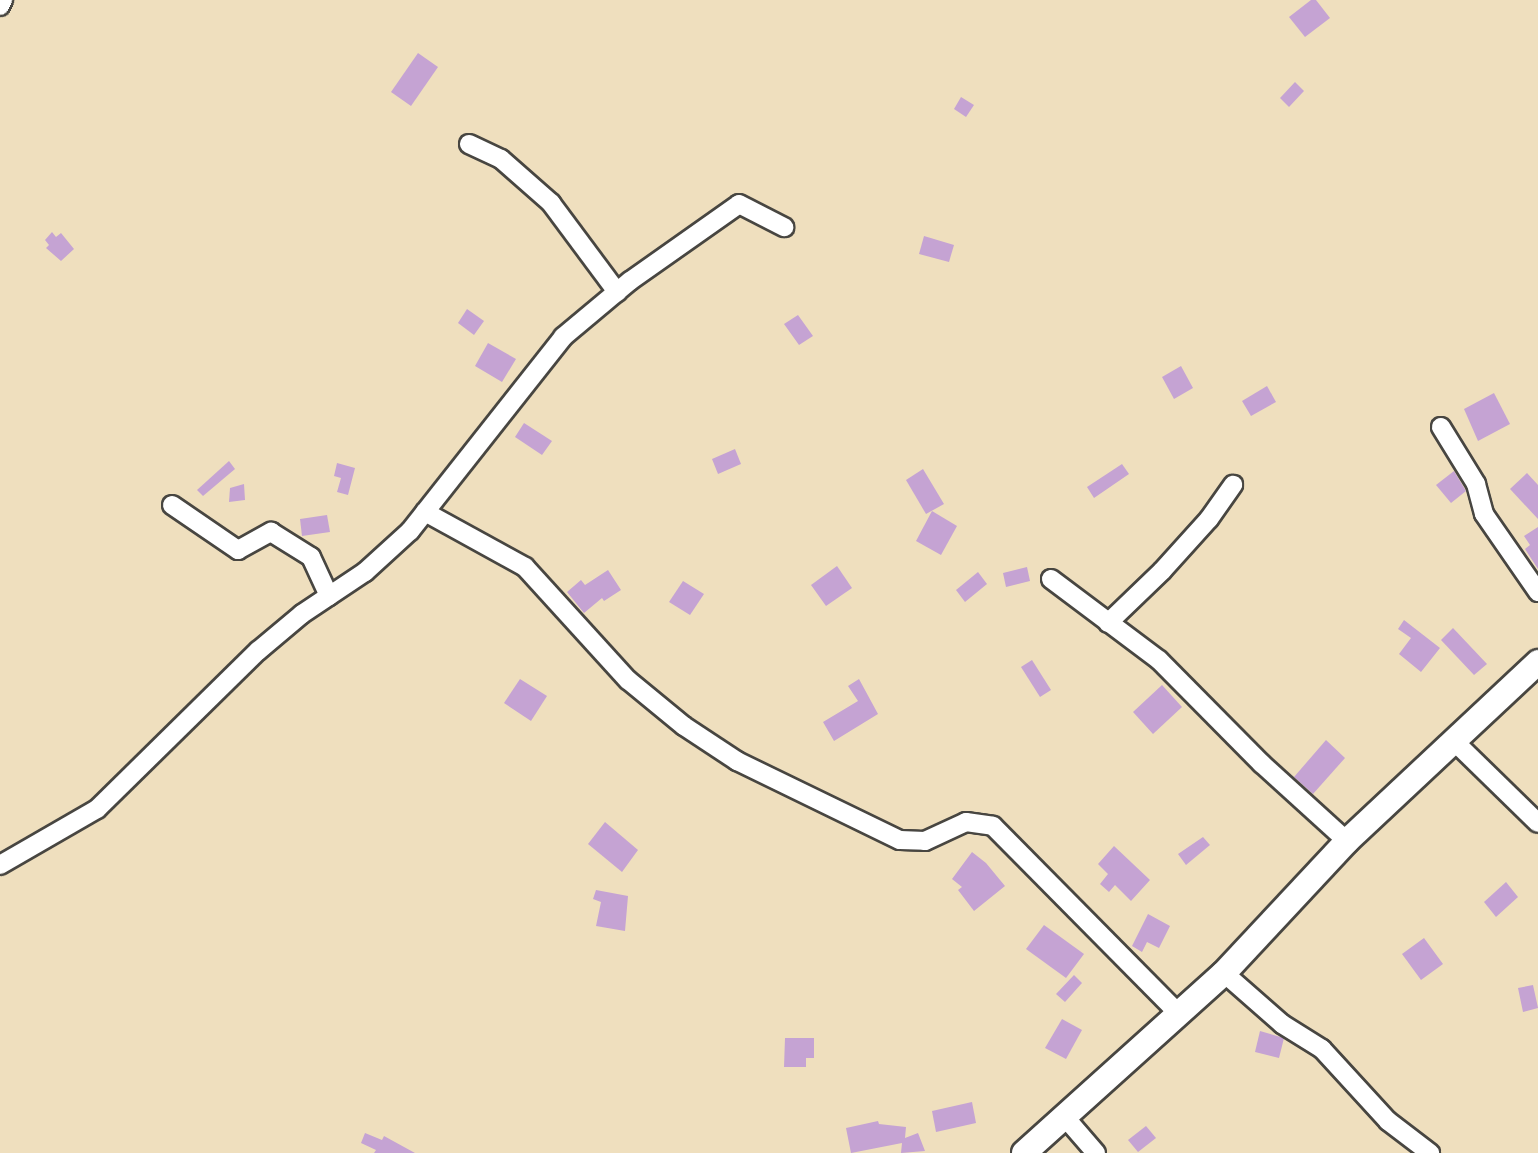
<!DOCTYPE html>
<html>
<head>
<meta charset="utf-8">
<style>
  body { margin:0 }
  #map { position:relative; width:1538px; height:1153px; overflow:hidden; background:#efdfbe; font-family:"IM FELL French Canon",serif }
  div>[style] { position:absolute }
  .building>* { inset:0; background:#c5a3d3 }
  .roads { filter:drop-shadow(2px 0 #484641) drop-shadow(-2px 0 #484641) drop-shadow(0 2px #484641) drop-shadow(0 -2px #484641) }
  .minor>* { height:18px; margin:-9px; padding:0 9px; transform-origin:9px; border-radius:9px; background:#fff }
  .major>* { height:24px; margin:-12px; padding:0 12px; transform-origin:12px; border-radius:12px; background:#fff }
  span { translate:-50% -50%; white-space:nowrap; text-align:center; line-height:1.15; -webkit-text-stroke:6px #fbf7ec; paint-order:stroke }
</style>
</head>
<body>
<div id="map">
  <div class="building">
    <i style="clip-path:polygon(1311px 0,1316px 0,1330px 18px,1305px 37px,1289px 17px)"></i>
    <i style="clip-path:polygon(418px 53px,438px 67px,411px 106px,391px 92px)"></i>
    <i style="clip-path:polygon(1295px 82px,1304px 91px,1289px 107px,1280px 98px)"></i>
    <i style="clip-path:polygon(961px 97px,974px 105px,966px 117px,954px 109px)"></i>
    <i style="clip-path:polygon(52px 232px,56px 237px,61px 233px,74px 249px,61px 261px,46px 248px,49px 245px,45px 240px)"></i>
    <i style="clip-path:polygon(924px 236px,954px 245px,949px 262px,919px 254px)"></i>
    <i style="clip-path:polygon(467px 309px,484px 321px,474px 335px,458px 323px)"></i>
    <i style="clip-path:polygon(798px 315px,813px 336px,799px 345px,784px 324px)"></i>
    <i style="clip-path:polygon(488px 343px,516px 359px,502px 382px,475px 366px)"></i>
    <i style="clip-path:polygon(1181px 366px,1193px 388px,1174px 399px,1162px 377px)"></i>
    <i style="clip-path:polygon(1267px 386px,1276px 402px,1251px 416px,1242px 401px)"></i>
    <i style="clip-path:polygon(1494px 393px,1510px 424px,1478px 441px,1464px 409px)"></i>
    <i style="clip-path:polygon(524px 423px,552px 441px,542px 455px,515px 437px)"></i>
    <i style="clip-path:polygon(735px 449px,741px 464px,718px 474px,712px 459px)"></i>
    <i style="clip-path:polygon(229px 461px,235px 469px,203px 496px,197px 490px)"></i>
    <i style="clip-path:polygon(337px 463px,355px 468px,348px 495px,337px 492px,341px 478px,334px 476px)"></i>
    <i style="clip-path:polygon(1122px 464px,1129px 474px,1094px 498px,1087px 487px)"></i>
    <i style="clip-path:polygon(923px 469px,944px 504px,926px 514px,906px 480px)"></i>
    <i style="clip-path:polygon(1454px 471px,1466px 491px,1451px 503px,1436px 485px)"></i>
    <i style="clip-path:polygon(1527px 473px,1538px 485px,1538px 519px,1510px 489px)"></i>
    <i style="clip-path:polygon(244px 484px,245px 500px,229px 502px,230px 488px)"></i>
    <i style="clip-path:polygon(932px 511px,957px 526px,941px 555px,916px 541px)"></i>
    <i style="clip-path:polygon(327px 515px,330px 532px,302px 536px,300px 519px)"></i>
    <i style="clip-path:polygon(1538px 527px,1538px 569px,1525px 549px,1530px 545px,1524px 536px)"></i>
    <i style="clip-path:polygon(837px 566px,852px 588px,826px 606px,811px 585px)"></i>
    <i style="clip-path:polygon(1027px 567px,1030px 581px,1006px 587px,1003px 573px)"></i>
    <i style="clip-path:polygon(608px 570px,621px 590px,604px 601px,602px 598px,584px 613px,567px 592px,581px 580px,585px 585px)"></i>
    <i style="clip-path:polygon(978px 572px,987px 584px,965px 602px,956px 590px)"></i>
    <i style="clip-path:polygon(683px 581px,704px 594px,690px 615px,669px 602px)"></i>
    <i style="clip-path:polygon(1404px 620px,1440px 648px,1421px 672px,1399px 654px,1411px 638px,1398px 629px)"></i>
    <i style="clip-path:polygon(1453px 628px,1487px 664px,1474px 675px,1441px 640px)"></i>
    <i style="clip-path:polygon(1032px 660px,1051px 690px,1040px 697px,1021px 667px)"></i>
    <i style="clip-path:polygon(520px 679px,547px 696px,531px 721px,504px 703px)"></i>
    <i style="clip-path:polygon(859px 679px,878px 714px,834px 741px,823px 722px,858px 701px,848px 686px)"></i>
    <i style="clip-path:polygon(1162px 685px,1182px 707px,1153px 734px,1133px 712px)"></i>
    <i style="clip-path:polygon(1326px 740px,1345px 758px,1313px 794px,1294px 777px)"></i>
    <i style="clip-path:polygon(605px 822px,638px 850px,622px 872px,588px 844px)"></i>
    <i style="clip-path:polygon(1203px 837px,1210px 845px,1186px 865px,1178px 854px)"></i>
    <i style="clip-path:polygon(1114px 846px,1150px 880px,1131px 901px,1115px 885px,1109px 892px,1100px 884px,1108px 874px,1098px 864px)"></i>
    <i style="clip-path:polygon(972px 852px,986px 863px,1005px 886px,974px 911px,958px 890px,962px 887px,952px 879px)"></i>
    <i style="clip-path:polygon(1506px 882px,1518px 897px,1496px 917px,1484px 902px)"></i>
    <i style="clip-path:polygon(596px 890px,628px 896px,625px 931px,596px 926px,601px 902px,593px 899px)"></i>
    <i style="clip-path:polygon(1148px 914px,1170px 926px,1159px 948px,1147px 942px,1142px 952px,1132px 946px)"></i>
    <i style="clip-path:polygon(1044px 925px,1084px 954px,1066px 978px,1026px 949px)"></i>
    <i style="clip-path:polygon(1424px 938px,1443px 964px,1421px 980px,1402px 954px)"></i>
    <i style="clip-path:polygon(1074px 975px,1082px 983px,1065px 1002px,1056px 994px)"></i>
    <i style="clip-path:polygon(1533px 985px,1538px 1008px,1523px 1012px,1518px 988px)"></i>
    <i style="clip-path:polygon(1062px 1019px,1082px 1030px,1066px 1059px,1045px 1048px)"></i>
    <i style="clip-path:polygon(1260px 1031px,1284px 1038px,1279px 1058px,1255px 1052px)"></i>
    <i style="clip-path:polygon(785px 1038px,814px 1038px,814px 1058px,806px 1058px,806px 1067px,784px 1067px)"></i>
    <i style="clip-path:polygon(972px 1102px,976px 1123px,936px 1132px,932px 1111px)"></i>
    <i style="clip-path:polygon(878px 1121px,879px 1124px,906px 1127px,905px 1138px,918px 1133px,925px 1151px,901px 1153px,902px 1143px,851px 1153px,846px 1128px)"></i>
    <i style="clip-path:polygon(1146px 1126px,1156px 1138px,1138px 1152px,1128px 1140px)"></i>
    <i style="clip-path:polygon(365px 1133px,382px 1140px,384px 1136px,415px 1153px,374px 1153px,376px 1150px,361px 1143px)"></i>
  </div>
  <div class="roads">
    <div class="minor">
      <i style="left:0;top:6px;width:7px;rotate:-63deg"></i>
      <i style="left:469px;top:144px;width:35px;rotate:25deg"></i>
      <i style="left:501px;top:159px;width:67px;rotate:41.3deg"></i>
      <i style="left:551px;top:203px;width:111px;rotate:53.4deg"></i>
      <i style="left:1441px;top:427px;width:67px;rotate:58.4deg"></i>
      <i style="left:1476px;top:484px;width:31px;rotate:75deg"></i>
      <i style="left:1484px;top:514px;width:95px;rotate:55.3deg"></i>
      <i style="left:172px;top:505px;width:80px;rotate:34.3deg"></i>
      <i style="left:238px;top:550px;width:38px;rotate:-29deg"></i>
      <i style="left:271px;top:532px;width:47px;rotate:32deg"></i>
      <i style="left:311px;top:557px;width:43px;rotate:65.2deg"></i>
      <i style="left:425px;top:512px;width:114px;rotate:28.8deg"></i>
      <i style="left:525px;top:567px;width:153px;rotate:47.7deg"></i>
      <i style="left:628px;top:680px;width:72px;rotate:39.4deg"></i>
      <i style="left:684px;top:726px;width:64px;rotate:33.4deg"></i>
      <i style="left:737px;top:761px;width:181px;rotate:25.9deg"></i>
      <i style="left:900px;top:840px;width:25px;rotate:2deg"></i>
      <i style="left:925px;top:841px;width:45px;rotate:-24.9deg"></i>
      <i style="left:966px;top:822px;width:27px;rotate:8deg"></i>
      <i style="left:993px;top:826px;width:263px;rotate:45.3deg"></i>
      <i style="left:1051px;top:579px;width:135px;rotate:36.9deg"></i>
      <i style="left:1159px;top:660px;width:146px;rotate:45.3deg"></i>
      <i style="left:1262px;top:764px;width:115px;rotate:42.2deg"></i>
      <i style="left:1108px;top:623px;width:75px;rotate:-43.9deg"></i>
      <i style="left:1162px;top:571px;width:70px;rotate:-47.9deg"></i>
      <i style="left:1209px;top:519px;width:42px;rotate:-54.8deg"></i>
      <i style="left:1454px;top:741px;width:117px;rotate:44.3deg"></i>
      <i style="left:0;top:865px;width:112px;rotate:-30deg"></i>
      <i style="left:97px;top:809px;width:226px;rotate:-44.5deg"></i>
      <i style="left:258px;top:651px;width:57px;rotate:-40.1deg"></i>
      <i style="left:302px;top:614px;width:76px;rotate:-33.7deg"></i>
      <i style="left:365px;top:572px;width:61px;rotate:-42.3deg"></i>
      <i style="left:410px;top:531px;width:247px;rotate:-51.7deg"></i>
      <i style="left:563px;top:337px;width:87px;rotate:-39.9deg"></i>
      <i style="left:630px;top:281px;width:133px;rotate:-35.2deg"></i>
      <i style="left:739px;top:204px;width:51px;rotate:27.1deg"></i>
      <i style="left:1224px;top:973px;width:77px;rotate:41.3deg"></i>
      <i style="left:1282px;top:1024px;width:47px;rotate:32deg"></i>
      <i style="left:1322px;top:1049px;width:98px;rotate:47.5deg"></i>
      <i style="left:1388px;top:1121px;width:53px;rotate:37.3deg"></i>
      <i style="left:1064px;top:1116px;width:49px;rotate:49.1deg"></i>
    </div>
    <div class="major">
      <i style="left:1024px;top:1153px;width:269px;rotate:-42deg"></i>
      <i style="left:1224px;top:973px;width:180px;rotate:-47deg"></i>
      <i style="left:1347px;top:841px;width:262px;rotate:-43.1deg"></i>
    </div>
  </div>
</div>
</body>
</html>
